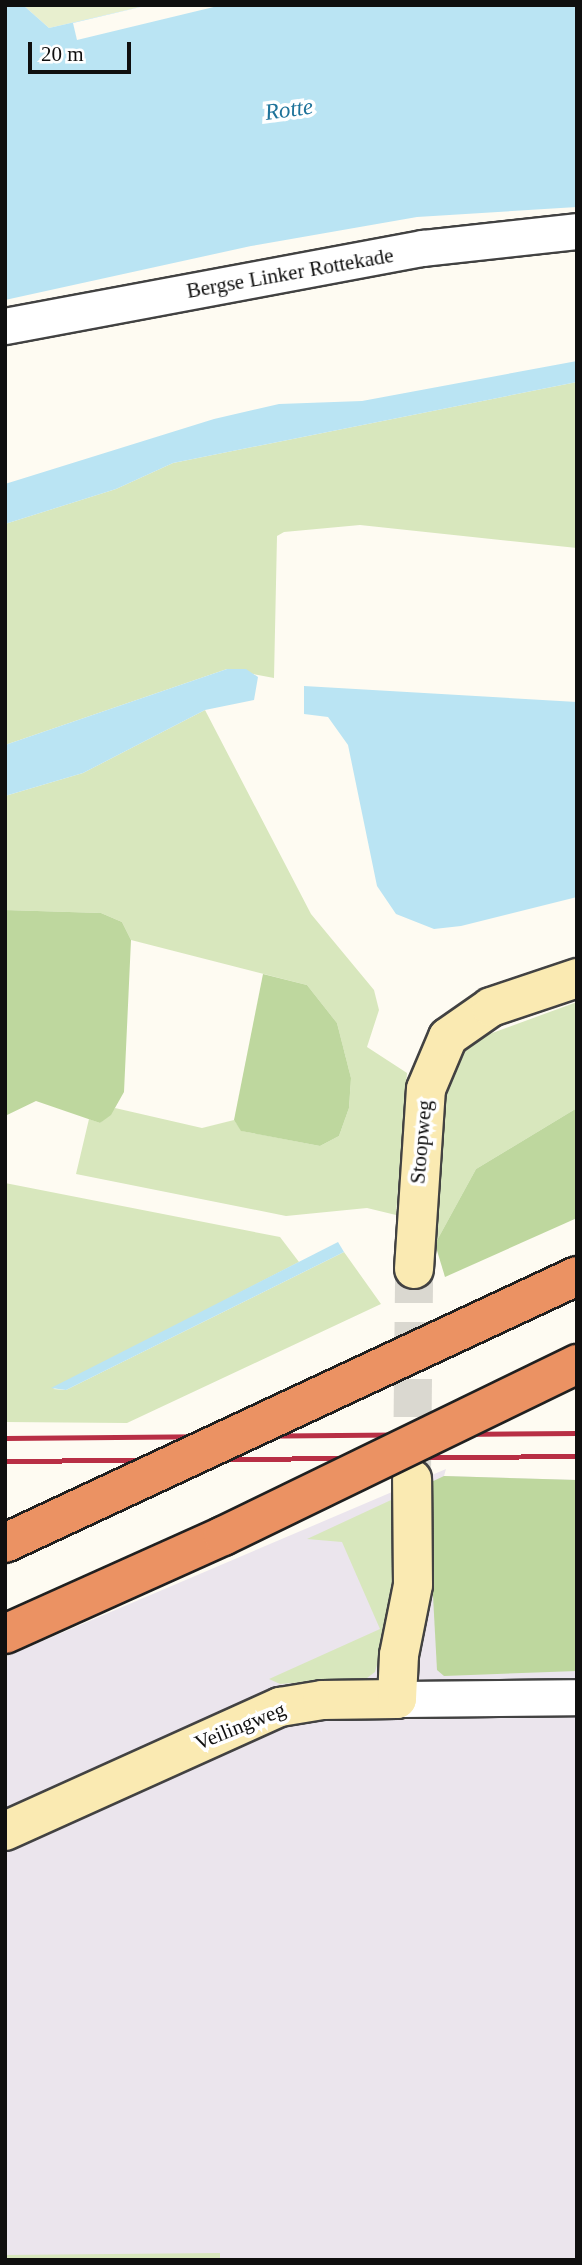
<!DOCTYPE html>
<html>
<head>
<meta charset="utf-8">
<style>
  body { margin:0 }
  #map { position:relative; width:582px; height:2265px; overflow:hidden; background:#fefbf2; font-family:"Times New Roman",serif }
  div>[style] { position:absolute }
  .industrial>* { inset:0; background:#ebe5ed }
  .green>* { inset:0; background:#d8e7bd }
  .forest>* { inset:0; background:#bed79e }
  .pitch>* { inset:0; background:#e8efcf }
  .water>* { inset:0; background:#bae4f3 }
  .pier>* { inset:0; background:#fefbf2 }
  .secondary-tunnel>* { height:38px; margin-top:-19px; transform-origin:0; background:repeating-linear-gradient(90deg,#dad8d0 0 38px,transparent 0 57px) }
  .roads { filter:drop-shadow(2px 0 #424242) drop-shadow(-2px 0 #424242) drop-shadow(0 2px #424242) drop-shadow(0 -2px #424242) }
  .street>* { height:35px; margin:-17.5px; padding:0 17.5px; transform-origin:17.5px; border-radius:17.5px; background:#fff }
  .secondary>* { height:38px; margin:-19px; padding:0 19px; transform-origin:19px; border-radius:19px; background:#faeab2 }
  .rail>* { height:5px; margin:-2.5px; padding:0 2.5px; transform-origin:2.5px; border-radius:2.5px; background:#b82f45 }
  .bridges { filter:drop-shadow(2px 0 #202020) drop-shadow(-2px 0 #202020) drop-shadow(0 2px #202020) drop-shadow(0 -2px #202020) }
  .highway-bridge>* { height:38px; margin:-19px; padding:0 19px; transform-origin:19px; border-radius:19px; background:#eb9263 }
  span { translate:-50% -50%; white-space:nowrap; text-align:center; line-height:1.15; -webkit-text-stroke:7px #fff; paint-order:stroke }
  .street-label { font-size:21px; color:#0f0f0f }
  .water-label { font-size:23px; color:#1f739a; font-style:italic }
  .frame { position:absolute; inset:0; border:7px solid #0f0f0f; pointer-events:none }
  .scale { position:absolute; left:28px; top:42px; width:103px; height:32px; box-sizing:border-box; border:4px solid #0f0f0f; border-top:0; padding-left:9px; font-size:21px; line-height:24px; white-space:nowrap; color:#0f0f0f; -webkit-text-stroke:5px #fff; paint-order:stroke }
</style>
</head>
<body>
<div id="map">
  <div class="industrial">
    <i style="clip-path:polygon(446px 1469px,444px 1476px,577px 1480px,577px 2260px,5px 2260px,5px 1657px)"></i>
  </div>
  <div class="green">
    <i style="clip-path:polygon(577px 382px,577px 548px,360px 525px,284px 532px,277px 536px,274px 678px,227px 669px,5px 745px,5px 524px,116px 489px,173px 463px)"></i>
    <i style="clip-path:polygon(205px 710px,311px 914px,374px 990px,379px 1010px,367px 1047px,407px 1073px,396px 1215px,367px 1208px,286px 1216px,76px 1174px,89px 1119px,100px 1123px,115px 1108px,202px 1128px,234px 1120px,242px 1131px,320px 1146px,339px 1136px,349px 1108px,351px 1078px,337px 1023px,307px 985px,131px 940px,122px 922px,101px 913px,5px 910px,5px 796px,83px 773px)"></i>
    <i style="clip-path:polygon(577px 1002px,577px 1108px,476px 1169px,435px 1244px,444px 1087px,458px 1059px,473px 1040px)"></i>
    <i style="clip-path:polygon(5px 1183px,280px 1237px,299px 1262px,53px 1389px,66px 1390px,344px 1252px,381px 1304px,127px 1423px,5px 1422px)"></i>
    <i style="clip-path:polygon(404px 1494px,402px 1577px,375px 1672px,367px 1678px,280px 1684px,269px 1679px,380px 1629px,342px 1542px,307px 1539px)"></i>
    <i style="clip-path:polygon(220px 2253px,220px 2260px,5px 2260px,5px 2255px)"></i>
  </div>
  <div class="forest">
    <i style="clip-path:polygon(5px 910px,101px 913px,122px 922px,131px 940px,124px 1092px,111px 1115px,100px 1123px,36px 1101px,5px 1116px)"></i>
    <i style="clip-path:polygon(263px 974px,307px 985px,337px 1023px,351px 1078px,349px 1108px,339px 1136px,320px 1146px,241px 1131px,234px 1120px)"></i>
    <i style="clip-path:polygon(577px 1108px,577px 1218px,445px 1277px,435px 1244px,476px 1169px)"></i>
    <i style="clip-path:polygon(444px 1476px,577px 1480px,577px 1671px,444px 1676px,437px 1670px,427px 1484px)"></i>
  </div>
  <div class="pitch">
    <i style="clip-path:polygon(23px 5px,149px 5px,49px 28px)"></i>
  </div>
  <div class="water">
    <i style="clip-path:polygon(5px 5px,23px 5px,49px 28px,149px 5px,577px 5px,577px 207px,417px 217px,251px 246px,5px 300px)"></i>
    <i style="clip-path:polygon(577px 361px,577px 382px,173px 463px,116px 489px,5px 524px,5px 484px,214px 419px,279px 404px,362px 401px)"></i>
    <i style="clip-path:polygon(227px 669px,246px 669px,258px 677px,254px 700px,205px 710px,83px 773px,5px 796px,5px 745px)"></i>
    <i style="clip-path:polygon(304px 686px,577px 702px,577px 897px,461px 926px,434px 929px,396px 914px,377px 886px,348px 745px,328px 717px,304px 714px)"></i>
    <i style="clip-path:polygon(338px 1242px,344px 1252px,66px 1390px,51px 1388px)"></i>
  </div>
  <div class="pier">
    <i style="clip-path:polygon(149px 5px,222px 5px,77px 40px,73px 23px)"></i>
  </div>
  <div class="secondary-tunnel">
    <i style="left:412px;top:1474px;width:205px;rotate:-89.4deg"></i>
  </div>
  <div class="roads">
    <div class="street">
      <i style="left:5px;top:326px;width:425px;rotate:-10.6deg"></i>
      <i style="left:423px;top:248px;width:155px;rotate:-6.3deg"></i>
      <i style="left:397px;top:1699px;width:180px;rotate:-0.6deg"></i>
    </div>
    <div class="secondary">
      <i style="left:414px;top:1269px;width:180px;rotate:-86.2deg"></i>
      <i style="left:426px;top:1089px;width:56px;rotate:-67.1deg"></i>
      <i style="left:448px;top:1037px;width:52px;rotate:-34.9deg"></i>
      <i style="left:491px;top:1007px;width:91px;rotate:-18.6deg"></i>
      <i style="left:5px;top:1831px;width:302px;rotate:-24.3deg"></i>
      <i style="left:280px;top:1707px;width:43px;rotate:-9.5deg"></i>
      <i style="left:322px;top:1700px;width:75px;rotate:-0.8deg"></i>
      <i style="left:397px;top:1699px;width:44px;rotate:-87.4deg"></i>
      <i style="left:399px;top:1655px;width:71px;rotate:-78.7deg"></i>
      <i style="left:413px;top:1585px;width:106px;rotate:-90.5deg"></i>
    </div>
  </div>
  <div class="rail">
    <i style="left:5px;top:1438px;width:572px;rotate:-0.5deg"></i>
    <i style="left:5px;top:1461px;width:572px;rotate:-0.5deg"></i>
  </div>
  <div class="bridges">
    <div class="highway-bridge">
      <i style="left:5px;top:1543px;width:631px;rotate:-25.02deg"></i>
      <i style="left:5px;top:1634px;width:239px;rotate:-24.2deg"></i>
      <i style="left:223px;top:1536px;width:394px;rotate:-25.9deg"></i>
    </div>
  </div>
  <div class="street-label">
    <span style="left:290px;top:273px;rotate:-10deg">Bergse Linker Rottekade</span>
    <span style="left:421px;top:1142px;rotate:-85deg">Stoopweg</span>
    <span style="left:240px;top:1726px;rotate:-22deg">Veilingweg</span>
  </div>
  <div class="water-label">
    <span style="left:289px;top:110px;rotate:-8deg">Rotte</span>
  </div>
  <div class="frame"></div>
  <div class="scale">20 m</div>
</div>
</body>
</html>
